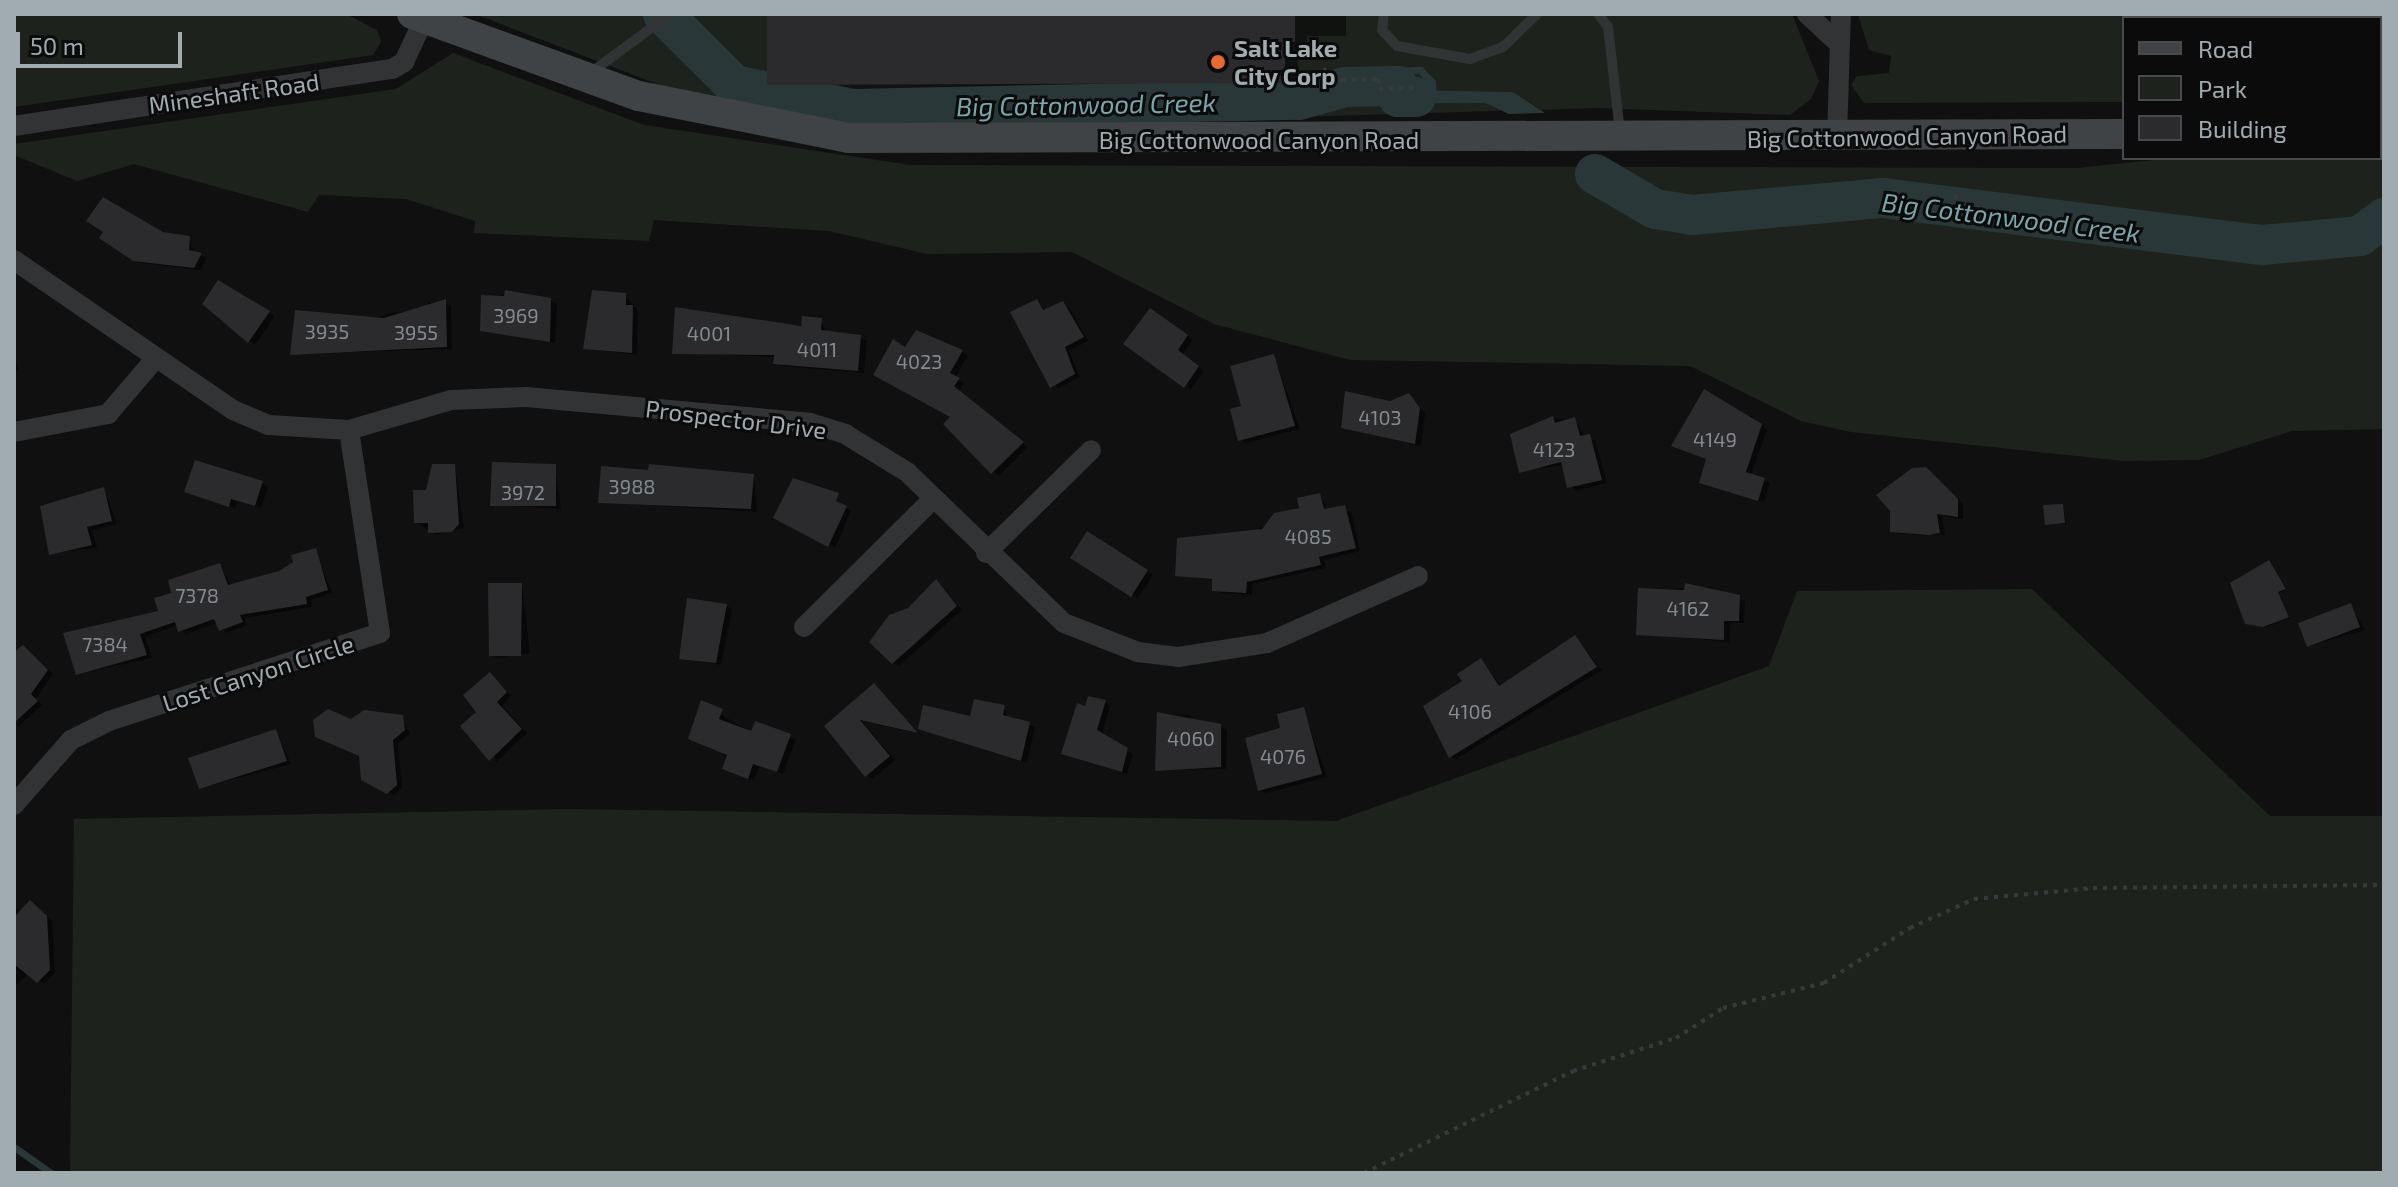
<!DOCTYPE html>
<html>
<head>
<meta charset="utf-8">
<style>
  body { margin:0 }
  #map { position:relative; width:2398px; height:1187px; overflow:hidden; background:#101011; font-family:"Exo 2",sans-serif }
  div>[style] { position:absolute }
  .green>* { inset:0; background:#1d231c }
  .water>* { inset:0; background:#2a3738 }
  .shadow>* { inset:0; background:#0007 }
  .stream>* { height:7px; margin:-3.5px; padding:0 3.5px; transform-origin:3.5px; border-radius:3.5px; background:#2a3738 }
  .river>* { height:40px; margin:-20px; padding:0 20px; transform-origin:20px; border-radius:20px; background:#2a3738 }
  .building>* { inset:0; background:#2b2b2d }
  .path>* { height:4px; margin-top:-2px; transform-origin:0; background:repeating-linear-gradient(90deg,#373a3c 0 4px,transparent 0 10px) }
  .lane>* { height:10px; margin:-5px; padding:0 5px; transform-origin:5px; border-radius:5px; background:#313335 }
  .street>* { height:20px; margin:-10px; padding:0 10px; transform-origin:10px; border-radius:10px; background:#313335 }
  .secondary>* { height:30px; margin:-15px; padding:0 15px; transform-origin:15px; border-radius:15px; background:#3f4345 }
  .dots>* { width:22px; height:22px; translate:-50% -50%; box-sizing:border-box; border:4px solid #0b0b0c; border-radius:50% }
  span { translate:-50% -50%; white-space:nowrap; text-align:center; line-height:1.15; -webkit-text-stroke:6px #0b0b0c; paint-order:stroke }
  .number-label { font-size:20px; color:#848c90 }
  .number-label span { -webkit-text-stroke-width:0 }
  .poi-label { font-size:24px; color:#a1acb1; font-weight:700 }
  .left { translate:0 -50%; text-align:left }
  .street-label { font-size:24px; color:#a1acb1 }
  .water-label { font-size:26px; color:#7aa5ab; font-style:italic }
  .frame { position:absolute; inset:0; border:16px solid #a1acb1; pointer-events:none }
  .legend { position:absolute; left:2122px; top:16px; width:260px; height:144px; box-sizing:border-box; background:#0b0b0c; border:2px solid #474b4e; margin:0; padding:10px 14px; list-style:none; font-size:24px; color:#a1acb1 }
  .legend li { display:flex; align-items:center; gap:16px; height:40px }
  .legend b { width:40px; border:2px solid #474b4e }
  .scale { position:absolute; left:16px; top:32px; width:166px; height:36px; box-sizing:border-box; border:4px solid #a1acb1; border-top:0; padding-left:10px; font-size:24px; line-height:28px; white-space:nowrap; color:#a1acb1; -webkit-text-stroke:6px #0b0b0c; paint-order:stroke }
</style>
</head>
<body>
<div id="map">
  <div class="green">
    <i style="clip-path:polygon(14px 14px,346px 14px,377px 30px,381px 42px,373px 55px,14px 107px)"></i>
    <i style="clip-path:polygon(evenodd,475px 14px,1792px 14px,1819px 81px,1811px 99px,1790px 115px,1597px 108px,952px 127px,764px 113px,670px 89px,475px 14px,1372px 77px,1415px 90px,1513px 92px,1544px 112px,1509px 114px,1485px 103px,1373px 104px,1372px 77px)"></i>
    <i style="clip-path:polygon(1858px 14px,2384px 14px,2384px 51px,2380px 18px,2124px 18px,2124px 102px,1864px 103px,1851px 85px,1857px 76px,1889px 73px,1891px 56px,1869px 50px)"></i>
    <i style="clip-path:polygon(453px 53px,644px 125px,910px 165px,2077px 168px,2172px 158px,2380px 158px,2384px 130px,2384px 429px,2292px 431px,2199px 460px,2123px 461px,1851px 432px,1801px 421px,1690px 366px,1350px 360px,1214px 324px,1072px 252px,927px 254px,829px 231px,654px 220px,649px 241px,474px 233px,475px 221px,406px 199px,319px 195px,308px 212px,134px 164px,77px 181px,14px 155px,14px 144px,396px 89px)"></i>
    <i style="clip-path:polygon(2032px 589px,2270px 816px,2384px 816px,2384px 1173px,70px 1173px,74px 819px,566px 809px,1336px 821px,1769px 666px,1797px 591px)"></i>
  </div>
  <div class="water">
    <i style="clip-path:polygon(1372px 76px,1415px 82px,1416px 90px,1513px 92px,1545px 113px,1509px 114px,1485px 103px,1372px 104px)"></i>
  </div>
  <div class="shadow">
    <i style="clip-path:polygon(769px 14px,1346px 14px,1346px 36px,1307px 36px,1307px 48px,1298px 48px,1297px 90px,782px 91px,769px 83px)"></i>
    <i style="clip-path:polygon(89px 220px,189px 238px,194px 253px,207px 258px,200px 270px,141px 263px)"></i>
    <i style="clip-path:polygon(218px 283px,275px 316px,255px 345px,205px 304px)"></i>
    <i style="clip-path:polygon(521px 292px,557px 303px,555px 343px,482px 330px,483px 297px)"></i>
    <i style="clip-path:polygon(625px 295px,638px 311px,637px 355px,585px 348px)"></i>
    <i style="clip-path:polygon(1037px 301px,1046px 311px,1069px 307px,1088px 341px,1069px 351px,1080px 377px,1057px 389px)"></i>
    <i style="clip-path:polygon(428px 302px,451px 305px,452px 349px,292px 354px,389px 313px,428px 310px)"></i>
    <i style="clip-path:polygon(1156px 314px,1193px 340px,1182px 355px,1204px 371px,1190px 390px)"></i>
    <i style="clip-path:polygon(821px 320px,826px 332px,867px 340px,864px 373px,781px 366px,775px 357px,674px 353px)"></i>
    <i style="clip-path:polygon(917px 332px,968px 355px,955px 378px,964px 383px,959px 391px,1028px 447px,998px 476px,946px 424px,953px 417px,906px 349px)"></i>
    <i style="clip-path:polygon(14px 355px,19px 371px,14px 371px)"></i>
    <i style="clip-path:polygon(1274px 356px,1300px 429px,1246px 443px,1240px 439px,1243px 407px)"></i>
    <i style="clip-path:polygon(1705px 392px,1767px 429px,1751px 476px,1770px 483px,1764px 502px,1702px 482px,1709px 459px)"></i>
    <i style="clip-path:polygon(1409px 395px,1425px 413px,1421px 446px,1343px 427px)"></i>
    <i style="clip-path:polygon(1553px 418px,1575px 420px,1585px 437px,1595px 440px,1607px 483px,1575px 491px,1564px 465px,1521px 471px)"></i>
    <i style="clip-path:polygon(455px 466px,464px 528px,436px 535px,416px 522px,427px 492px)"></i>
    <i style="clip-path:polygon(555px 466px,561px 509px,492px 505px)"></i>
    <i style="clip-path:polygon(1926px 469px,1963px 504px,1963px 519px,1942px 516px,1945px 535px,1898px 534px,1892px 531px)"></i>
    <i style="clip-path:polygon(754px 476px,757px 512px,600px 502px)"></i>
    <i style="clip-path:polygon(794px 480px,817px 486px,851px 511px,835px 548px,776px 517px)"></i>
    <i style="clip-path:polygon(262px 483px,268px 487px,261px 508px,237px 501px,235px 509px,192px 494px)"></i>
    <i style="clip-path:polygon(104px 489px,117px 524px,92px 530px,97px 548px,51px 553px)"></i>
    <i style="clip-path:polygon(1320px 495px,1328px 511px,1351px 511px,1360px 551px,1324px 560px,1326px 568px,1252px 584px,1252px 595px,1220px 593px,1214px 580px,1177px 575px)"></i>
    <i style="clip-path:polygon(2063px 506px,2066px 524px,2047px 524px)"></i>
    <i style="clip-path:polygon(1088px 534px,1153px 575px,1138px 598px,1073px 557px)"></i>
    <i style="clip-path:polygon(315px 551px,332px 593px,311px 600px,312px 607px,244px 618px,247px 625px,226px 633px,217px 623px,186px 634px,178px 625px,145px 637px,152px 658px,78px 674px,220px 565px,232px 586px,280px 572px)"></i>
    <i style="clip-path:polygon(2271px 564px,2287px 590px,2279px 593px,2290px 618px,2267px 627px,2249px 624px)"></i>
    <i style="clip-path:polygon(936px 582px,962px 610px,899px 666px,893px 662px,909px 610px)"></i>
    <i style="clip-path:polygon(522px 585px,530px 653px,497px 658px,491px 655px)"></i>
    <i style="clip-path:polygon(1712px 587px,1718px 596px,1745px 601px,1744px 623px,1730px 623px,1729px 642px,1638px 634px,1640px 590px)"></i>
    <i style="clip-path:polygon(727px 606px,732px 609px,721px 665px,681px 658px)"></i>
    <i style="clip-path:polygon(2351px 606px,2365px 630px,2309px 646px)"></i>
    <i style="clip-path:polygon(1575px 637px,1602px 670px,1456px 759px,1450px 756px,1465px 682px,1481px 660px,1502px 687px)"></i>
    <i style="clip-path:polygon(23px 647px,53px 674px,36px 699px,42px 705px,18px 727px,14px 655px)"></i>
    <i style="clip-path:polygon(490px 674px,511px 696px,502px 706px,527px 733px,496px 762px,479px 712px)"></i>
    <i style="clip-path:polygon(874px 686px,920px 734px,862px 721px,895px 760px,872px 779px,827px 726px)"></i>
    <i style="clip-path:polygon(1105px 702px,1110px 706px,1102px 735px,1133px 754px,1127px 774px,1069px 756px,1087px 708px)"></i>
    <i style="clip-path:polygon(702px 703px,752px 733px,796px 739px,783px 774px,759px 766px,754px 781px,730px 771px)"></i>
    <i style="clip-path:polygon(1004px 707px,1008px 719px,1035px 727px,1027px 763px,926px 731px)"></i>
    <i style="clip-path:polygon(1303px 709px,1327px 777px,1266px 793px,1260px 790px,1283px 729px)"></i>
    <i style="clip-path:polygon(1159px 714px,1190px 715px,1196px 725px,1227px 729px,1226px 769px,1158px 770px)"></i>
    <i style="clip-path:polygon(402px 717px,410px 734px,398px 743px,402px 788px,394px 795px,363px 779px,351px 722px)"></i>
    <i style="clip-path:polygon(276px 731px,291px 764px,200px 788px)"></i>
    <i style="clip-path:polygon(31px 903px,52px 921px,55px 973px,44px 984px,28px 973px,14px 987px,14px 907px,22px 912px)"></i>
  </div>
  <div class="stream">
    <i style="left:1398px;top:71px;width:22px;rotate:-3deg"></i>
    <i style="left:1420px;top:70px;width:17px;rotate:45deg"></i>
    <i style="left:1432px;top:82px;width:15px;rotate:86deg"></i>
    <i style="left:1343px;top:87px;width:32px;rotate:-30deg"></i>
    <i style="left:1371px;top:71px;width:27px"></i>
    <i style="left:1398px;top:71px;width:15px;rotate:90deg"></i>
    <i style="left:1299px;top:100px;width:81px;rotate:-1.4deg"></i>
    <i style="left:14px;top:1147px;width:45px;rotate:35.1deg"></i>
  </div>
  <div class="river">
    <i style="left:663px;top:14px;width:100px;rotate:45deg"></i>
    <i style="left:734px;top:85px;width:121px;rotate:11.4deg"></i>
    <i style="left:853px;top:109px;width:446px;rotate:-1.2deg"></i>
    <i style="left:1299px;top:100px;width:48px;rotate:-15.8deg"></i>
    <i style="left:1345px;top:87px;width:53px;rotate:-1.1deg"></i>
    <i style="left:1398px;top:86px;width:11px;rotate:90deg"></i>
    <i style="left:1398px;top:97px;width:18px"></i>
    <i style="left:1595px;top:174px;width:69px;rotate:30.3deg"></i>
    <i style="left:1655px;top:209px;width:37px;rotate:9deg"></i>
    <i style="left:1692px;top:215px;width:192px;rotate:-5.1deg"></i>
    <i style="left:1883px;top:198px;width:382px;rotate:7.1deg"></i>
    <i style="left:2262px;top:245px;width:98px;rotate:-5.2deg"></i>
    <i style="left:2360px;top:236px;width:30px;rotate:-37deg"></i>
  </div>
  <div class="building">
    <i style="clip-path:polygon(767px 14px,1295px 14px,1295px 42px,1285px 42px,1285px 83px,767px 85px)"></i>
    <i style="clip-path:polygon(103px 197px,163px 232px,190px 236px,189px 250px,202px 253px,194px 268px,133px 261px,99px 238px,103px 232px,86px 221px)"></i>
    <i style="clip-path:polygon(218px 280px,270px 311px,248px 343px,202px 304px)"></i>
    <i style="clip-path:polygon(505px 290px,551px 298px,550px 342px,480px 331px,481px 295px,504px 296px)"></i>
    <i style="clip-path:polygon(592px 290px,626px 293px,626px 305px,633px 305px,632px 353px,583px 349px)"></i>
    <i style="clip-path:polygon(446px 299px,447px 347px,290px 355px,295px 310px,384px 318px)"></i>
    <i style="clip-path:polygon(1037px 299px,1043px 310px,1063px 301px,1084px 337px,1065px 347px,1075px 374px,1050px 388px,1010px 312px)"></i>
    <i style="clip-path:polygon(675px 307px,801px 326px,802px 316px,822px 318px,821px 330px,861px 335px,858px 371px,773px 364px,774px 355px,672px 354px)"></i>
    <i style="clip-path:polygon(1150px 308px,1188px 335px,1178px 350px,1199px 366px,1184px 388px,1123px 344px)"></i>
    <i style="clip-path:polygon(916px 330px,963px 350px,950px 373px,960px 378px,954px 386px,1024px 442px,991px 474px,943px 424px,950px 417px,873px 375px,893px 339px,905px 347px)"></i>
    <i style="clip-path:polygon(1274px 354px,1295px 426px,1238px 441px,1230px 409px,1241px 406px,1230px 366px)"></i>
    <i style="clip-path:polygon(1704px 389px,1762px 424px,1746px 472px,1765px 478px,1758px 501px,1699px 483px,1706px 459px,1671px 446px)"></i>
    <i style="clip-path:polygon(1345px 391px,1390px 401px,1409px 393px,1420px 408px,1415px 444px,1341px 428px)"></i>
    <i style="clip-path:polygon(1553px 416px,1555px 423px,1575px 417px,1580px 436px,1590px 434px,1602px 480px,1567px 488px,1561px 462px,1519px 473px,1510px 434px)"></i>
    <i style="clip-path:polygon(195px 460px,263px 481px,255px 506px,231px 499px,229px 507px,184px 492px)"></i>
    <i style="clip-path:polygon(492px 462px,556px 464px,556px 506px,490px 506px)"></i>
    <i style="clip-path:polygon(432px 464px,455px 464px,459px 524px,452px 532px,428px 533px,428px 523px,414px 523px,413px 490px,426px 490px)"></i>
    <i style="clip-path:polygon(649px 464px,754px 474px,751px 509px,598px 503px,601px 466px,648px 470px)"></i>
    <i style="clip-path:polygon(1926px 467px,1958px 499px,1958px 517px,1937px 514px,1940px 533px,1929px 535px,1890px 532px,1890px 511px,1876px 495px,1912px 468px)"></i>
    <i style="clip-path:polygon(793px 478px,839px 493px,836px 501px,847px 506px,828px 547px,773px 518px)"></i>
    <i style="clip-path:polygon(104px 487px,112px 521px,87px 527px,92px 545px,49px 555px,40px 506px)"></i>
    <i style="clip-path:polygon(1320px 493px,1324px 509px,1345px 505px,1356px 548px,1319px 557px,1321px 565px,1247px 582px,1246px 593px,1212px 591px,1212px 579px,1175px 576px,1177px 538px,1262px 529px,1274px 513px,1299px 508px,1297px 498px)"></i>
    <i style="clip-path:polygon(2063px 504px,2065px 523px,2045px 525px,2043px 505px)"></i>
    <i style="clip-path:polygon(1087px 531px,1148px 570px,1131px 597px,1070px 558px)"></i>
    <i style="clip-path:polygon(316px 548px,328px 590px,306px 597px,307px 604px,240px 615px,243px 622px,219px 631px,214px 619px,178px 632px,175px 622px,140px 634px,147px 655px,76px 675px,63px 633px,158px 611px,154px 598px,171px 593px,168px 580px,220px 563px,228px 585px,279px 571px,293px 562px,291px 555px)"></i>
    <i style="clip-path:polygon(2269px 560px,2286px 589px,2278px 592px,2289px 617px,2263px 627px,2245px 624px,2230px 583px)"></i>
    <i style="clip-path:polygon(936px 579px,957px 606px,892px 664px,869px 642px,889px 615px,908px 608px)"></i>
    <i style="clip-path:polygon(488px 583px,522px 583px,521px 656px,489px 656px)"></i>
    <i style="clip-path:polygon(1685px 583px,1740px 595px,1739px 621px,1724px 621px,1724px 640px,1636px 635px,1638px 588px,1684px 590px)"></i>
    <i style="clip-path:polygon(687px 598px,727px 604px,716px 663px,679px 659px)"></i>
    <i style="clip-path:polygon(2351px 603px,2360px 627px,2307px 647px,2298px 623px)"></i>
    <i style="clip-path:polygon(1575px 635px,1597px 667px,1449px 758px,1423px 706px,1462px 681px,1457px 674px,1481px 658px,1499px 686px)"></i>
    <i style="clip-path:polygon(23px 645px,48px 670px,31px 694px,38px 701px,14px 723px,14px 652px)"></i>
    <i style="clip-path:polygon(490px 672px,507px 692px,497px 702px,522px 729px,489px 761px,460px 726px,476px 712px,463px 695px)"></i>
    <i style="clip-path:polygon(874px 683px,918px 733px,860px 720px,890px 756px,865px 777px,824px 726px)"></i>
    <i style="clip-path:polygon(1088px 696px,1106px 700px,1097px 730px,1128px 748px,1122px 772px,1061px 754px,1077px 703px,1085px 706px)"></i>
    <i style="clip-path:polygon(974px 699px,1005px 705px,1003px 715px,1030px 722px,1021px 761px,918px 729px,923px 705px,970px 716px)"></i>
    <i style="clip-path:polygon(701px 700px,723px 709px,719px 719px,751px 731px,755px 721px,791px 734px,777px 772px,753px 764px,748px 779px,722px 769px,727px 755px,688px 739px)"></i>
    <i style="clip-path:polygon(1304px 707px,1322px 774px,1258px 791px,1245px 738px,1280px 728px,1277px 714px)"></i>
    <i style="clip-path:polygon(328px 709px,351px 719px,364px 710px,403px 715px,405px 730px,393px 740px,397px 785px,387px 794px,361px 780px,359px 756px,315px 737px,313px 720px)"></i>
    <i style="clip-path:polygon(1157px 712px,1221px 724px,1221px 767px,1155px 771px)"></i>
    <i style="clip-path:polygon(276px 729px,287px 761px,199px 789px,188px 758px)"></i>
    <i style="clip-path:polygon(30px 900px,47px 916px,50px 970px,37px 983px,14px 964px,14px 917px)"></i>
  </div>
  <div class="path">
    <i style="left:1323px;top:69px;width:22px;rotate:30deg"></i>
    <i style="left:1342px;top:80px;width:36px;rotate:-2deg"></i>
    <i style="left:1378px;top:79px;width:10px;rotate:84deg"></i>
    <i style="left:1379px;top:89px;width:36px;rotate:-2deg"></i>
    <i style="left:1952px;top:219px;width:31px;rotate:-81deg"></i>
    <i style="left:1364px;top:1173px;width:233px;rotate:-26deg"></i>
    <i style="left:1573px;top:1071px;width:108px;rotate:-17.8deg"></i>
    <i style="left:1676px;top:1038px;width:56px;rotate:-32.6deg"></i>
    <i style="left:1723px;top:1008px;width:104px;rotate:-13.9deg"></i>
    <i style="left:1824px;top:983px;width:102px;rotate:-32.6deg"></i>
    <i style="left:1910px;top:928px;width:70px;rotate:-24.4deg"></i>
    <i style="left:1974px;top:899px;width:120px;rotate:-5.3deg"></i>
    <i style="left:2093px;top:888px;width:291px;rotate:-0.6deg"></i>
  </div>
  <div class="lane">
    <i style="left:1384px;top:14px;width:16px;rotate:97deg"></i>
    <i style="left:1382px;top:30px;width:22px;rotate:47deg"></i>
    <i style="left:1397px;top:46px;width:74px;rotate:10.1deg"></i>
    <i style="left:1470px;top:59px;width:35px;rotate:-20deg"></i>
    <i style="left:1503px;top:47px;width:47px;rotate:-44.1deg"></i>
    <i style="left:1598px;top:14px;width:16px;rotate:52deg"></i>
    <i style="left:1608px;top:27px;width:106px;rotate:83.5deg"></i>
    <i style="left:589px;top:74px;width:101px;rotate:-36.5deg"></i>
  </div>
  <div class="street">
    <i style="left:1807px;top:14px;width:38px;rotate:43deg"></i>
    <i style="left:14px;top:126px;width:382px;rotate:-8.6deg"></i>
    <i style="left:392px;top:69px;width:14px;rotate:-30deg"></i>
    <i style="left:404px;top:62px;width:47px;rotate:-65.1deg"></i>
    <i style="left:1837px;top:138px;width:124px;rotate:-88.2deg"></i>
    <i style="left:14px;top:260px;width:265px;rotate:34.4deg"></i>
    <i style="left:233px;top:410px;width:39px;rotate:23deg"></i>
    <i style="left:269px;top:425px;width:80px;rotate:3.6deg"></i>
    <i style="left:349px;top:430px;width:106px;rotate:-16.4deg"></i>
    <i style="left:451px;top:400px;width:75px;rotate:-2.3deg"></i>
    <i style="left:526px;top:397px;width:285px;rotate:5.2deg"></i>
    <i style="left:810px;top:423px;width:37px;rotate:17deg"></i>
    <i style="left:845px;top:434px;width:73px;rotate:31.5deg"></i>
    <i style="left:907px;top:472px;width:218px;rotate:43.9deg"></i>
    <i style="left:1064px;top:623px;width:79px;rotate:21.4deg"></i>
    <i style="left:1138px;top:652px;width:40px;rotate:7.1deg"></i>
    <i style="left:1178px;top:657px;width:90px;rotate:-8.9deg"></i>
    <i style="left:1267px;top:643px;width:165px;rotate:-23.9deg"></i>
    <i style="left:14px;top:432px;width:96px;rotate:-10.8deg"></i>
    <i style="left:108px;top:414px;width:74px;rotate:-49.4deg"></i>
    <i style="left:986px;top:553px;width:147px;rotate:-44.4deg"></i>
    <i style="left:804px;top:627px;width:182px;rotate:-44.8deg"></i>
    <i style="left:14px;top:805px;width:86px;rotate:-48.8deg"></i>
    <i style="left:71px;top:740px;width:42px;rotate:-26.6deg"></i>
    <i style="left:109px;top:721px;width:285px;rotate:-18deg"></i>
    <i style="left:380px;top:633px;width:205px;rotate:-98.7deg"></i>
  </div>
  <div class="secondary">
    <i style="left:412px;top:14px;width:241px;rotate:19.9deg"></i>
    <i style="left:639px;top:96px;width:214px;rotate:11.3deg"></i>
    <i style="left:849px;top:138px;width:1275px;rotate:-0.18deg"></i>
    <i style="left:2380px;top:98px;width:4px;rotate:-14deg"></i>
  </div>
  <div class="dots">
    <i style="left:1218px;top:62px;background:#e56a33"></i>
  </div>
  <div class="number-label">
    <span style="left:516px;top:315px">3969</span>
    <span style="left:327px;top:331px">3935</span>
    <span style="left:416px;top:332px">3955</span>
    <span style="left:709px;top:333px">4001</span>
    <span style="left:817px;top:349px">4011</span>
    <span style="left:919px;top:361px">4023</span>
    <span style="left:1380px;top:417px">4103</span>
    <span style="left:1715px;top:439px">4149</span>
    <span style="left:1554px;top:449px">4123</span>
    <span style="left:632px;top:486px">3988</span>
    <span style="left:523px;top:492px">3972</span>
    <span style="left:1308px;top:536px">4085</span>
    <span style="left:197px;top:595px">7378</span>
    <span style="left:1688px;top:608px">4162</span>
    <span style="left:105px;top:644px">7384</span>
    <span style="left:1470px;top:711px">4106</span>
    <span style="left:1191px;top:738px">4060</span>
    <span style="left:1283px;top:756px">4076</span>
  </div>
  <div class="poi-label">
    <span class="left" style="left:1234px;top:62px">Salt Lake<br>City Corp</span>
  </div>
  <div class="street-label">
    <span style="left:234px;top:93px;rotate:-8deg">Mineshaft Road</span>
    <span style="left:1907px;top:136px;rotate:-1deg">Big Cottonwood Canyon Road</span>
    <span style="left:1259px;top:140px">Big Cottonwood Canyon Road</span>
    <span style="left:736px;top:419px;rotate:7deg">Prospector Drive</span>
    <span style="left:258px;top:673px;rotate:-18deg">Lost Canyon Circle</span>
  </div>
  <div class="water-label">
    <span style="left:1086px;top:104px;rotate:-1deg">Big Cottonwood Creek</span>
    <span style="left:2011px;top:217px;rotate:7deg">Big Cottonwood Creek</span>
  </div>
  <div class="frame"></div>
  <ul class="legend">
  <li><b style="height:10px;background:#3f4345"></b>Road</li>
  <li><b style="height:22px;background:#1d231c"></b>Park</li>
  <li><b style="height:22px;background:#2b2b2d"></b>Building</li>
  </ul>
  <div class="scale">50 m</div>
</div>
</body>
</html>
